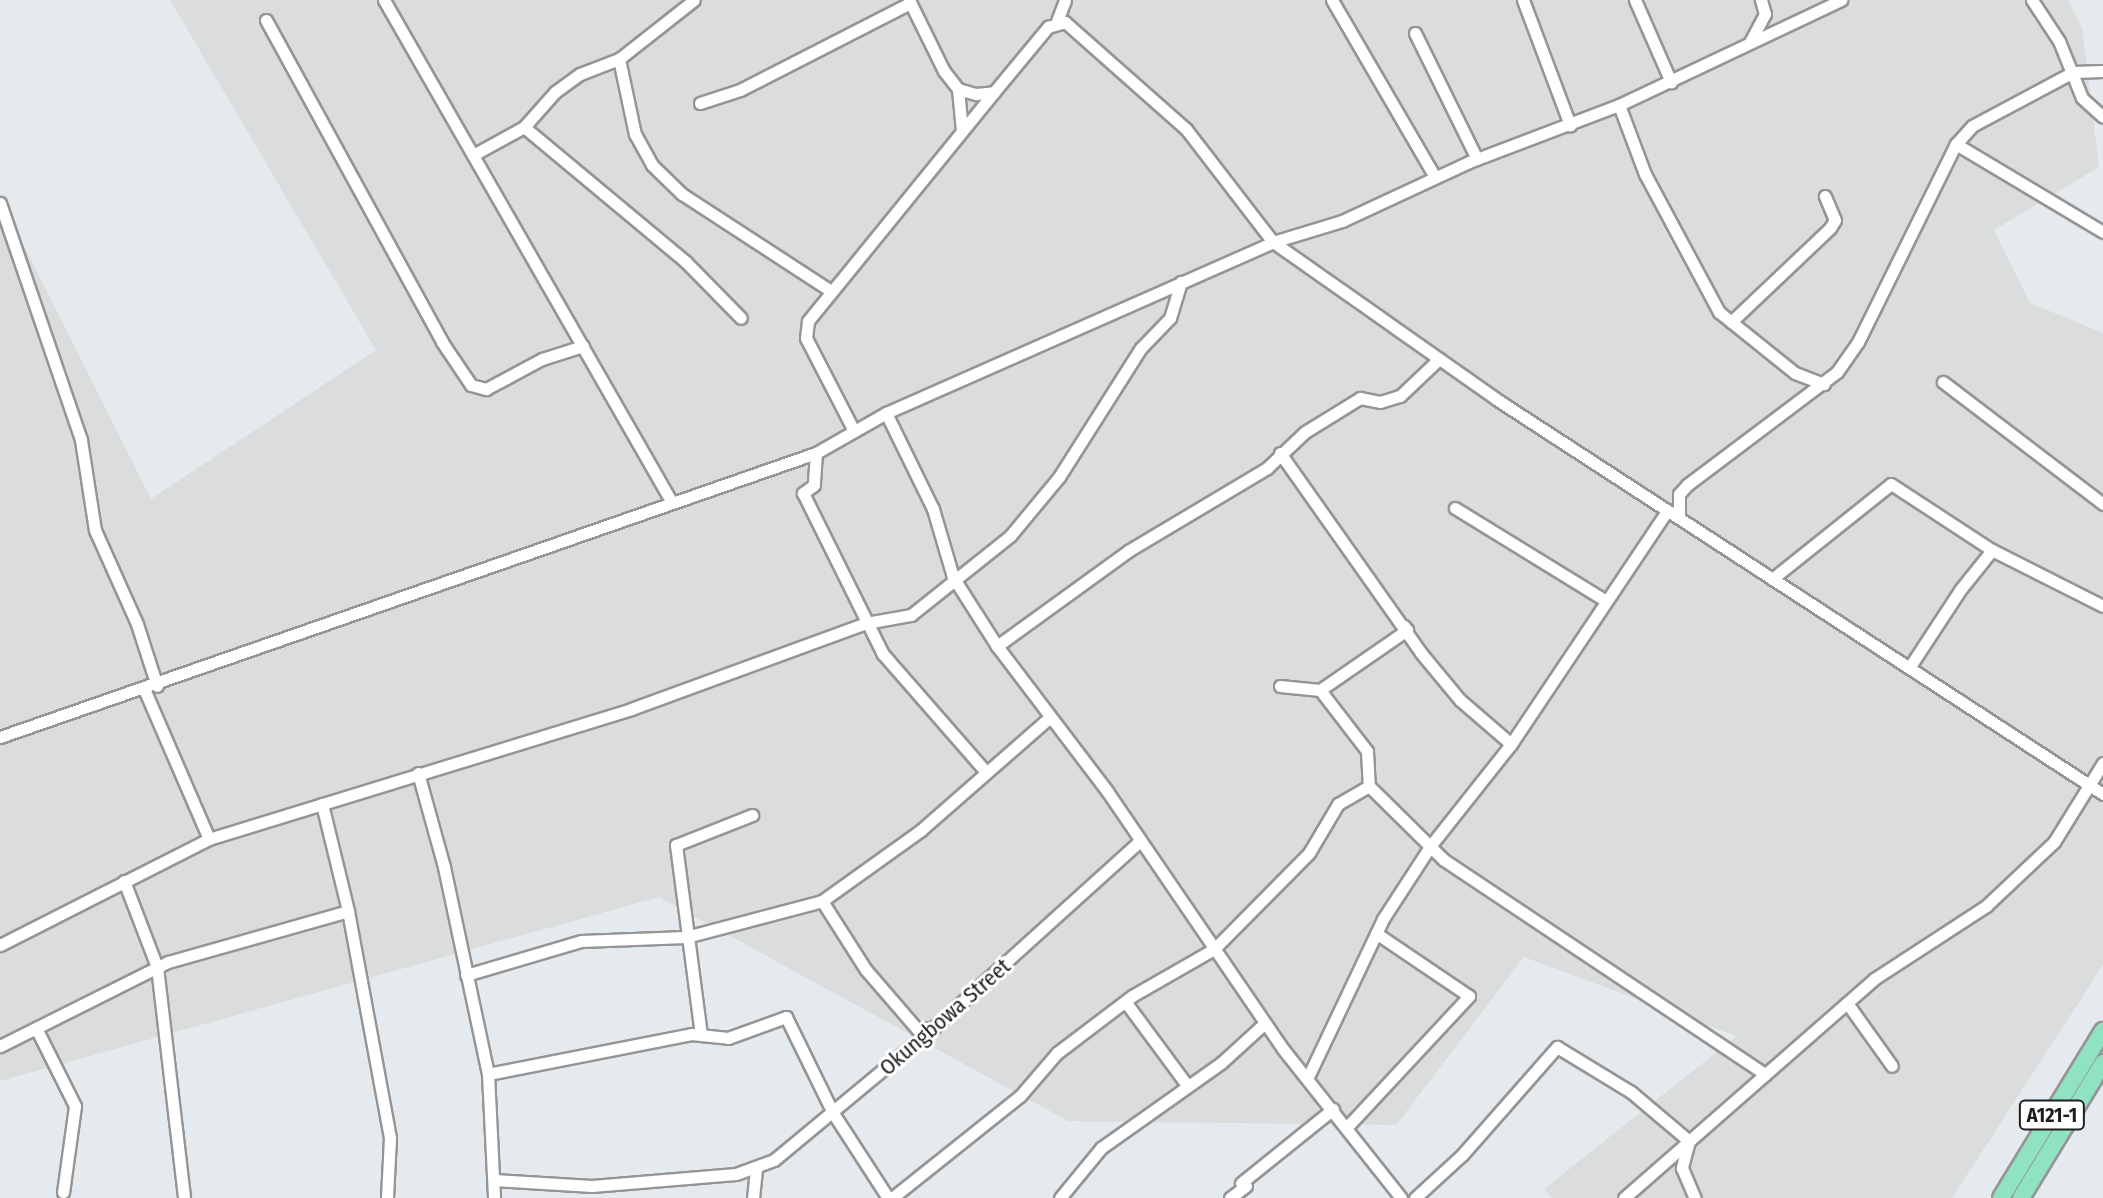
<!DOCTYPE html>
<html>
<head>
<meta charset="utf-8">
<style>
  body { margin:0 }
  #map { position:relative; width:2103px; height:1198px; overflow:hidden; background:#e5eaef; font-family:"Fira Sans Condensed",sans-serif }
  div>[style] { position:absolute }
  .residential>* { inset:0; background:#dbdcdc }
  .roads { filter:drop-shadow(2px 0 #959595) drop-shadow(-2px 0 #959595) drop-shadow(0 2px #959595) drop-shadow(0 -2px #959595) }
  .minor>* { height:11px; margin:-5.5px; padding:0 5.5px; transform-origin:5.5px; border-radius:5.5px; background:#fff }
  .highway>* { height:16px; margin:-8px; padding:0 8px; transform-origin:8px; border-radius:8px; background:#8fe3c3 }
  span { translate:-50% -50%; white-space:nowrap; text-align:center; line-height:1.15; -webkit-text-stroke:6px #fff; paint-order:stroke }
  .shield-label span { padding:2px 6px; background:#fff; border:2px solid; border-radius:6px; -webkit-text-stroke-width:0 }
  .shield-label { font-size:20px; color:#1e1e1e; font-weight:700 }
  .street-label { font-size:22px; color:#1e1e1e }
</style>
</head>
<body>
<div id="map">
  <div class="residential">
    <i style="clip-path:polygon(170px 0,2068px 0,2082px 27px,2099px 167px,1994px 230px,2030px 303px,2103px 333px,2103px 965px,1952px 1198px,1553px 1198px,1544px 1189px,1737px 1036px,1524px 957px,1396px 1125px,1068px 1121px,659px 897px,0 1081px,0 198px,151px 499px,376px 350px)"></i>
  </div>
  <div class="roads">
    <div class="minor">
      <i style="left:384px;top:0;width:577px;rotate:60.19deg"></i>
      <i style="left:909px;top:0;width:79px;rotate:63.8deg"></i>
      <i style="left:944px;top:71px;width:23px;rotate:52deg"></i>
      <i style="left:958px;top:89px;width:19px;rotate:16deg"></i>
      <i style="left:976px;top:94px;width:18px;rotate:-6deg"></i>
      <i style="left:994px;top:92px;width:85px;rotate:-50.3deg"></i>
      <i style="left:1048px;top:27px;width:18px;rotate:-16deg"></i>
      <i style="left:1065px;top:22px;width:162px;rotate:41.5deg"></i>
      <i style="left:1186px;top:129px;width:143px;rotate:52.4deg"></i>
      <i style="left:1273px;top:242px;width:72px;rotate:-16.9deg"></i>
      <i style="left:1342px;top:221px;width:140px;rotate:-24.9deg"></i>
      <i style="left:1469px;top:162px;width:160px;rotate:-20.8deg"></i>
      <i style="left:1619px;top:105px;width:246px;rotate:-25.3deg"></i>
      <i style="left:1332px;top:0;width:205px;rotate:59.8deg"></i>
      <i style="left:1523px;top:0;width:134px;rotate:69.4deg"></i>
      <i style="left:1635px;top:0;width:90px;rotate:66.3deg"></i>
      <i style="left:2032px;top:0;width:49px;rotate:56.6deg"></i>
      <i style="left:2059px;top:41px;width:61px;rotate:68deg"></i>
      <i style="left:2082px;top:98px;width:28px;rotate:42deg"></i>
      <i style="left:266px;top:20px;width:367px;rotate:61.3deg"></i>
      <i style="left:442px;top:342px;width:52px;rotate:56deg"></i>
      <i style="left:471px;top:385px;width:16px;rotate:15deg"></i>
      <i style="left:486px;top:389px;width:64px;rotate:-28.2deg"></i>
      <i style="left:542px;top:359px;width:43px;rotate:-17.6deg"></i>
      <i style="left:1057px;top:21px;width:22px;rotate:-69deg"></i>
      <i style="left:1415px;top:33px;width:140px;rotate:63.8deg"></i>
      <i style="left:1750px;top:42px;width:32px;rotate:-62deg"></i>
      <i style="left:1765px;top:14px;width:15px;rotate:-106deg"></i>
      <i style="left:619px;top:59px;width:77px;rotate:78deg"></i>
      <i style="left:635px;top:134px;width:35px;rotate:61deg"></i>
      <i style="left:652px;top:165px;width:42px;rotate:44deg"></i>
      <i style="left:682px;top:194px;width:178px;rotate:33.1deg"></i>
      <i style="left:958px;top:89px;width:42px;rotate:84.6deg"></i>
      <i style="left:700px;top:103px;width:42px;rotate:-18deg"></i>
      <i style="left:740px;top:90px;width:191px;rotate:-27.1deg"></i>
      <i style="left:1619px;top:105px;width:74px;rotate:69.4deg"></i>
      <i style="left:1645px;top:174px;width:157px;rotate:61.8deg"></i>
      <i style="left:1719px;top:312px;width:97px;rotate:38.8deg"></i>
      <i style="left:1795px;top:373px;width:31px;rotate:21deg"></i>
      <i style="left:524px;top:127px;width:211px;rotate:39.8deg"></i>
      <i style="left:686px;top:262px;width:78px;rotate:45.5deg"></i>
      <i style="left:1956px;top:144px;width:171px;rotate:30.9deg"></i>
      <i style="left:473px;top:155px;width:58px;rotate:-28.8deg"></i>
      <i style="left:524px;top:127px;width:47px;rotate:-48.5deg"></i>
      <i style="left:555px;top:92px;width:31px;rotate:-36deg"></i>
      <i style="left:580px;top:74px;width:42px;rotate:-21deg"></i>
      <i style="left:619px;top:59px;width:95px;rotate:-38.2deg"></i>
      <i style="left:0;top:203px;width:250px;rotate:71.1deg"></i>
      <i style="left:81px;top:440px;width:91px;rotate:81.2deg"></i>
      <i style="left:95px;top:530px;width:103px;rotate:65.9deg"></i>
      <i style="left:137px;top:624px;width:65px;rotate:72.1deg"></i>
      <i style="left:1731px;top:322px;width:137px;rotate:-43.5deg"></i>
      <i style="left:1830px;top:228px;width:9px;rotate:-58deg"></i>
      <i style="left:1835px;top:220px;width:26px;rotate:-113deg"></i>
      <i style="left:1943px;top:382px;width:201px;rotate:37.3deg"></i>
      <i style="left:886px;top:413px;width:107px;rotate:63.9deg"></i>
      <i style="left:933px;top:509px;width:71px;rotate:73.6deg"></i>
      <i style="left:953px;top:577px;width:82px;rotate:57.5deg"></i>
      <i style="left:997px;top:646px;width:182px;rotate:52.8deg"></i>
      <i style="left:1107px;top:791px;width:312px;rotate:55.7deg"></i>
      <i style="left:1283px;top:1049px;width:190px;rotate:51.6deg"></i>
      <i style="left:853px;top:429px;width:102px;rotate:-117.3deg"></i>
      <i style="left:806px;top:338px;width:17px;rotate:-83deg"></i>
      <i style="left:808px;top:321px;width:295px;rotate:-50.9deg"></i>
      <i style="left:816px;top:453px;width:32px;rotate:94deg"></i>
      <i style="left:814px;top:485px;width:14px;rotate:144deg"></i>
      <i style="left:803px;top:493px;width:180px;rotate:63.6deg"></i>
      <i style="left:883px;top:654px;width:157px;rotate:48.9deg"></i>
      <i style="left:1280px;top:453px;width:245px;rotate:54.8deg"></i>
      <i style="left:1421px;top:653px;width:61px;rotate:50.3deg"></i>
      <i style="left:1460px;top:700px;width:67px;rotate:40.8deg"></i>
      <i style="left:1455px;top:508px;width:177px;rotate:31.6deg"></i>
      <i style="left:1679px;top:518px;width:24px;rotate:-90deg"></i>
      <i style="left:1679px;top:494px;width:12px;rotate:-48deg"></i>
      <i style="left:1687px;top:485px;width:188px;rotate:-37deg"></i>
      <i style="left:1837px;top:372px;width:37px;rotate:-55deg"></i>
      <i style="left:1858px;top:342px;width:221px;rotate:-63.7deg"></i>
      <i style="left:1956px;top:144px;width:24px;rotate:-48deg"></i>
      <i style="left:1972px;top:126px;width:115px;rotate:-28.1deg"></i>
      <i style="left:2073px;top:72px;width:30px;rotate:-2deg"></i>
      <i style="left:1772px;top:579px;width:152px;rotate:-38.6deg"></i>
      <i style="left:1891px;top:484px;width:121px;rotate:33.2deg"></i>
      <i style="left:1992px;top:550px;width:124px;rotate:26.8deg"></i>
      <i style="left:997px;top:646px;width:162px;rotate:-35.9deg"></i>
      <i style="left:1128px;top:551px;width:162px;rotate:-30.8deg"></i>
      <i style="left:1267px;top:468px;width:52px;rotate:-43.5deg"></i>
      <i style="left:1305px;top:432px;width:65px;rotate:-31.7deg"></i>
      <i style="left:1360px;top:398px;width:20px;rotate:11deg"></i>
      <i style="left:1380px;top:402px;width:21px;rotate:-17deg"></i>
      <i style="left:1400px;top:396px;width:54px;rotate:-43.5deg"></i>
      <i style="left:1909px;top:668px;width:93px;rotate:-56.8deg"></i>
      <i style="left:1960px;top:590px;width:51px;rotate:-51.3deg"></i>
      <i style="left:1280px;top:686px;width:40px;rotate:5.7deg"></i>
      <i style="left:1320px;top:690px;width:106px;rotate:-34.6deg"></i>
      <i style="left:1407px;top:630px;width:5px;rotate:-127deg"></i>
      <i style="left:1320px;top:690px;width:77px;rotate:52.4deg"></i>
      <i style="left:1367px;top:751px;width:35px;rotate:87deg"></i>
      <i style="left:1369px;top:786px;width:105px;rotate:44.6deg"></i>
      <i style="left:1444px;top:860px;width:386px;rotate:33.7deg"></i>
      <i style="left:145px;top:691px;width:161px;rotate:66.6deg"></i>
      <i style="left:0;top:737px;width:864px;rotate:-19.19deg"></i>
      <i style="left:816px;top:453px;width:81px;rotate:-29.7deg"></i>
      <i style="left:886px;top:413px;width:423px;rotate:-23.8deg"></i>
      <i style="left:1273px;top:242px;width:273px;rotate:35.1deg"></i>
      <i style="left:1496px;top:399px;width:724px;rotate:33.05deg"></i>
      <i style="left:418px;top:773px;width:98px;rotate:74.5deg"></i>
      <i style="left:444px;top:867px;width:212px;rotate:78deg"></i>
      <i style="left:488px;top:1074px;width:124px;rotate:87.2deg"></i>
      <i style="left:322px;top:804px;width:110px;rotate:76.3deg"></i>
      <i style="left:348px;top:911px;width:231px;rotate:79.5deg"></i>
      <i style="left:390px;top:1138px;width:60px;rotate:92.9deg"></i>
      <i style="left:124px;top:881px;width:92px;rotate:69deg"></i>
      <i style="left:157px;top:967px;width:233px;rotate:83.3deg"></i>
      <i style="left:0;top:945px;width:234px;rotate:-26.9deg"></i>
      <i style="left:209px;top:839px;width:442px;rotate:-17.1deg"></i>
      <i style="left:631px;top:709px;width:250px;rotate:-20.1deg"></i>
      <i style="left:866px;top:623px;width:46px;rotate:-10.1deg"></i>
      <i style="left:911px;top:615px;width:127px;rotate:-38.6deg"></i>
      <i style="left:1010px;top:536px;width:77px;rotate:-50.3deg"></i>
      <i style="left:1059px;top:477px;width:153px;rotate:-57.6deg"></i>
      <i style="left:1141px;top:348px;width:42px;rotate:-46deg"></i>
      <i style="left:1170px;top:318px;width:38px;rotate:-73deg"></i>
      <i style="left:466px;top:975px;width:120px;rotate:-16.5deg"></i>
      <i style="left:581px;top:941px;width:105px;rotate:-2.2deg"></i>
      <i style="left:686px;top:937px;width:141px;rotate:-14.8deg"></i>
      <i style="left:1847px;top:1003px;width:77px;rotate:54.5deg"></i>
      <i style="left:1127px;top:1004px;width:101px;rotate:53.5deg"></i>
      <i style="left:36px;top:1028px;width:87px;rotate:63.4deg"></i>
      <i style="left:75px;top:1106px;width:87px;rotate:97.9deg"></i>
      <i style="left:934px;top:1028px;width:17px;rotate:177deg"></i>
      <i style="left:917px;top:1029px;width:78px;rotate:-130.8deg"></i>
      <i style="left:866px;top:970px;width:82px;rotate:-122.5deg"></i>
      <i style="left:822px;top:901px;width:122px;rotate:-35.6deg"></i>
      <i style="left:921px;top:830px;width:171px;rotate:-41.2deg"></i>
      <i style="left:701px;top:1035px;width:192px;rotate:-97.5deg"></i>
      <i style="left:676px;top:845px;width:82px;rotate:-21.5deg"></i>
      <i style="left:0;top:1046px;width:188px;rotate:-26.6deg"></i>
      <i style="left:168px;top:962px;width:187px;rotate:-15.8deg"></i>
      <i style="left:488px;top:1074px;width:207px;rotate:-11.1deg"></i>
      <i style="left:691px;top:1034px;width:37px;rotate:6deg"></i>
      <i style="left:728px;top:1038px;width:62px;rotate:-19.9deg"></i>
      <i style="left:786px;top:1017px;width:107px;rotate:63.9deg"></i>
      <i style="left:833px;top:1113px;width:101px;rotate:57.1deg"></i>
      <i style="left:1308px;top:1077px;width:175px;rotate:-64.6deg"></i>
      <i style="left:1383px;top:919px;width:88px;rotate:-57deg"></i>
      <i style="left:1431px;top:845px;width:129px;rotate:-51.6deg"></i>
      <i style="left:1511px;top:744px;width:280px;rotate:-56.2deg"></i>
      <i style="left:1347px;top:1127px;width:179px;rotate:-47deg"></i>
      <i style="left:1469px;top:996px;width:112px;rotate:-145.9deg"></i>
      <i style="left:494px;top:1180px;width:98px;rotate:3.5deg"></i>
      <i style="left:592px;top:1186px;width:144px;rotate:-4.8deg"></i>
      <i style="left:736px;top:1174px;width:40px;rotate:-20.2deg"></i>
      <i style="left:774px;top:1160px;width:208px;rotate:-39.7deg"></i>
      <i style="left:934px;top:1027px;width:278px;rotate:-42.1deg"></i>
      <i style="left:1241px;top:1183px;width:118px;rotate:-38.8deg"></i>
      <i style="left:753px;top:1198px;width:29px;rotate:-84deg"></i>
      <i style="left:892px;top:1198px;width:164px;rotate:-38.6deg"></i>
      <i style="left:1020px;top:1096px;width:57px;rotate:-49.3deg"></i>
      <i style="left:1057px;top:1053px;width:94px;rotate:-37.2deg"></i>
      <i style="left:1132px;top:996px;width:95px;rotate:-29.8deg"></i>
      <i style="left:1214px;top:949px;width:135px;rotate:-45.3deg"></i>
      <i style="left:1309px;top:853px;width:57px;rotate:-59.4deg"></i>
      <i style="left:1338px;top:804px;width:36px;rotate:-30deg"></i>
      <i style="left:1060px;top:1198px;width:65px;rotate:-50.6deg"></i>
      <i style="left:1101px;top:1148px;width:147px;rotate:-35.3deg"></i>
      <i style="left:1221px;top:1063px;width:59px;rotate:-42.3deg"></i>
      <i style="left:1230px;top:1198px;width:20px;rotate:-37deg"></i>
      <i style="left:1415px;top:1198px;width:64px;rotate:-42.5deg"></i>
      <i style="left:1462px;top:1155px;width:144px;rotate:-48.7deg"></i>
      <i style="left:1557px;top:1047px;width:87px;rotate:31.3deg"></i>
      <i style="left:1631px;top:1092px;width:76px;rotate:40.2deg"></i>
      <i style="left:1689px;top:1141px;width:28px;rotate:105deg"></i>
      <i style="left:1682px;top:1168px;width:33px;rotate:67deg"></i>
      <i style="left:1624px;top:1198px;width:332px;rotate:-41.2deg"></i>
      <i style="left:1874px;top:979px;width:134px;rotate:-33.1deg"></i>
      <i style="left:1986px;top:906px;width:93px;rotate:-43.3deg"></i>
      <i style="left:2054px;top:842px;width:93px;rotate:-58.2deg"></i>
    </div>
    <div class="highway">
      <i style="left:2001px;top:1198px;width:196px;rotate:-58.6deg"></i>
      <i style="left:2021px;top:1198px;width:158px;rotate:-58.7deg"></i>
    </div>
  </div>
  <div class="shield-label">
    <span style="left:2052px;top:1115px">A121-1</span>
  </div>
  <div class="street-label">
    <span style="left:945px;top:1017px;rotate:-41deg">Okungbowa Street</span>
  </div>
</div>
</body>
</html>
